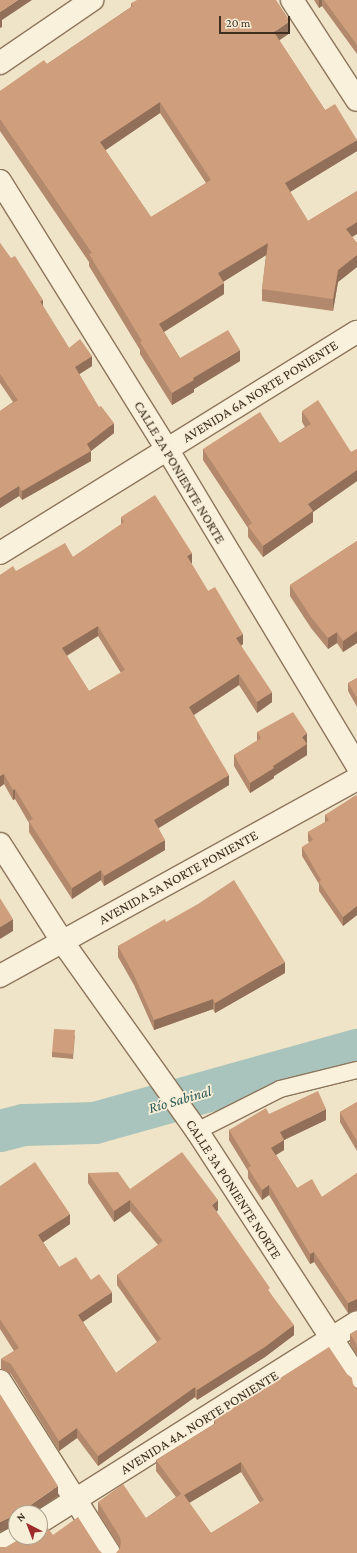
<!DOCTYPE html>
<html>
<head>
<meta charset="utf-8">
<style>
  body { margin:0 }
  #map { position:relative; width:357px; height:1553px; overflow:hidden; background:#f0e4c8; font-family:"Crimson Pro",serif }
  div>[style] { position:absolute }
  .river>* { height:42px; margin:-21px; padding:0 21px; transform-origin:21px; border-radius:21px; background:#a9c4bc }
  .roads { filter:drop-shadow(1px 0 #8d765c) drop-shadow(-1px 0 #8d765c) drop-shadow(0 1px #8d765c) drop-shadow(0 -1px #8d765c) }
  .pedestrian>* { height:16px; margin:-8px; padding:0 8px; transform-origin:8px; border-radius:8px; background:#faf1dc }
  .minor>* { height:22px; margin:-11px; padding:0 11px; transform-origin:11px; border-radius:11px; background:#faf1dc }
  .tertiary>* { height:22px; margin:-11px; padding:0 11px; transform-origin:11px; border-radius:11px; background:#faf1dc }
  .secondary>* { height:22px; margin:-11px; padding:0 11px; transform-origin:11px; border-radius:11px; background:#faf1dc }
  .wall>* { inset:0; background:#b2896c }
  .shaded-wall>* { inset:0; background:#916f58 }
  .building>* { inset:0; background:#cf9f7d }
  span { translate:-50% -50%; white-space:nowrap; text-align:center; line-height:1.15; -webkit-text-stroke:3.5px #f7eed8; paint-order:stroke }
  .street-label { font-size:14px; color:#3d2e20 }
  .water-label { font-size:15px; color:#2f5d5a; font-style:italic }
  .north { position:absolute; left:8px; top:1505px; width:40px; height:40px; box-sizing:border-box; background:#f7eed8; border:1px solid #ada18e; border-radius:50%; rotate:318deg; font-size:11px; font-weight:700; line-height:16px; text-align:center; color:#3d2e20 }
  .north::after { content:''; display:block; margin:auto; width:14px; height:18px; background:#9e2a2b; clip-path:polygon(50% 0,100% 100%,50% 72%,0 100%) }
  .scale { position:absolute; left:219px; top:16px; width:71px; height:18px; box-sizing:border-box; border:2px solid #3d2e20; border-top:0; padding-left:5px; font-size:12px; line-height:14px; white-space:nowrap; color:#3d2e20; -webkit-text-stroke:3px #f7eed8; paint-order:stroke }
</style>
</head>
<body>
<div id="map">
  <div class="river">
    <i style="left:0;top:1131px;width:25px;rotate:-14deg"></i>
    <i style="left:24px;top:1125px;width:71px;rotate:-1.6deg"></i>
    <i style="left:95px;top:1123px;width:272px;rotate:-15.6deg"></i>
  </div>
  <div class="roads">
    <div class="pedestrian">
      <i style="left:197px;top:1131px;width:93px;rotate:-26.8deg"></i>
      <i style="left:280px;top:1089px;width:79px;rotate:-13.9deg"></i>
    </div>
    <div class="minor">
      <i style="left:0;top:63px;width:112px;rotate:-34.4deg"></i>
      <i style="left:0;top:553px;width:420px;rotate:-31.8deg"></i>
      <i style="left:0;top:844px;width:115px;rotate:57.4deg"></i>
      <i style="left:62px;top:941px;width:233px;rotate:54.6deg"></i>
      <i style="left:197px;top:1131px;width:293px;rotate:57deg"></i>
      <i style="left:0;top:1381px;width:204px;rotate:57.6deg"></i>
      <i style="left:40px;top:1522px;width:375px;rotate:-32.2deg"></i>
      <i style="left:0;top:1546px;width:18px;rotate:-29deg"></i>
    </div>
    <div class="tertiary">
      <i style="left:0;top:181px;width:316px;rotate:58.1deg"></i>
      <i style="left:167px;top:449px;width:369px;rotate:59deg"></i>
    </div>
    <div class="secondary">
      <i style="left:292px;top:0;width:119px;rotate:57deg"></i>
      <i style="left:0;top:976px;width:408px;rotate:-28.9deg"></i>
    </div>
  </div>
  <div class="wall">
    <i style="clip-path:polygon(314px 0,357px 0,357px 54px,322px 6px,319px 8px)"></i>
    <i style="clip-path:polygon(evenodd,131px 3px,290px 33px,279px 40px,325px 110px,357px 151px,290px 192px,308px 221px,357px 191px,357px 234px,352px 237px,357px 243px,357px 267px,338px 282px,333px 311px,262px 301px,262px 289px,266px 255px,223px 282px,224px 294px,164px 332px,180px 358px,240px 361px,194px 389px,194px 392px,172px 405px,140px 354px,140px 350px,89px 266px,89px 262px,0 131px,0 91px,47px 64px,131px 7px,131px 3px,160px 113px,206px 183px,151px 217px,105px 150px,160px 113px)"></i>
    <i style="clip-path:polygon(0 243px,43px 306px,69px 348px,92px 366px,79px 374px,114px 433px,91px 451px,91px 461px,22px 500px,19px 496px,0 508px,0 411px,13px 402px,0 383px)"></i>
    <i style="clip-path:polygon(302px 411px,351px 452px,357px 449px,357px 482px,357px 481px,313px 512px,313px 522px,263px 557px,248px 537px,248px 528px,203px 460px,203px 449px,280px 443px,305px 427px,302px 422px)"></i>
    <i style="clip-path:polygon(evenodd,121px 517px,192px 563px,191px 563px,208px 591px,243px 644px,241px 646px,272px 702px,257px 713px,239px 685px,194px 715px,229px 785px,158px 828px,165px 850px,104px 886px,101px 880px,72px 899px,36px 843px,29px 832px,29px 823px,15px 799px,13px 800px,4px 784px,0 787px,0 575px,73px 557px,121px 525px,121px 517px,98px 636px,121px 673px,89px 691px,67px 656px,98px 636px)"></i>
    <i style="clip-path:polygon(357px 541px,357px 643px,343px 652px,337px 643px,328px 649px,311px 628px,290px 596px,290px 585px)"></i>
    <i style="clip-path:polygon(357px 678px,357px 707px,348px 691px,348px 683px)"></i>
    <i style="clip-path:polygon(257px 732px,307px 744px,307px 755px,274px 776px,274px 778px,250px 793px,234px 766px,234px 755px,257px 741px)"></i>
    <i style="clip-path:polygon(357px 796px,357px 915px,343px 926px,319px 891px,319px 884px,302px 856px,302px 847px,309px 843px,308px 840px,308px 832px,325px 822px,325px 815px)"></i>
    <i style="clip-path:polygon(166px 922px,285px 973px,215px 1013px,213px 1009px,154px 1030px,134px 985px,118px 957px,118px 946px)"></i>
    <i style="clip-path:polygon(75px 1035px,73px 1059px,52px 1057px,52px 1052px)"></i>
    <i style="clip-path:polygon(357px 1102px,357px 1151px,340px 1122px,340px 1112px)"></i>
    <i style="clip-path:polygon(269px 1114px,326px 1120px,284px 1140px,284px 1150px,276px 1155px,297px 1188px,322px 1197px,357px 1173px,357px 1310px,348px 1313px,314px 1262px,310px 1264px,269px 1195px,262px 1200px,248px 1178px,248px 1171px,229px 1140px,229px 1130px)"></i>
    <i style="clip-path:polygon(88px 1173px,130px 1189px,218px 1210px,216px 1212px,270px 1293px,294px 1335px,265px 1357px,197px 1400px,195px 1397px,98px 1466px,77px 1438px,59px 1451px,11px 1374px,1px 1369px,1px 1359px,14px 1351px,0 1329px,0 1186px,70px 1224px,43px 1242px,59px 1267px,91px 1280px,112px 1302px,83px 1322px,116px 1373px,157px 1342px,117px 1285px,117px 1275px,158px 1245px,130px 1211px,114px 1222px,88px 1183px)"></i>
    <i style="clip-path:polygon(357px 1327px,357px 1355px,350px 1344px,350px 1334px,357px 1330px)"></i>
    <i style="clip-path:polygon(evenodd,353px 1384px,357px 1553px,120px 1548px,98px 1513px,98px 1502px,146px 1518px,176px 1497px,156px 1471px,156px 1460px,214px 1424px,214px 1420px,353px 1384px,241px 1472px,260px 1503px,211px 1533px,189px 1503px,241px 1472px)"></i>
  </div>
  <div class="shaded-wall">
    <i style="clip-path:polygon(18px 0,32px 0,2px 20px,2px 27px,0 28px,0 12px)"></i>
    <i style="clip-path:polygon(319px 0,322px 0,322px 6px,319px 8px)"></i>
    <i style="clip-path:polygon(290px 21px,290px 33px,274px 44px,274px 32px)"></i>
    <i style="clip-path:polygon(160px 102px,160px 113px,100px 154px,100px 142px)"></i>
    <i style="clip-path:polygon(357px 140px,357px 151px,285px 195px,285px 183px)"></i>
    <i style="clip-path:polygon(357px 222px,357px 234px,346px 240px,346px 229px)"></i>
    <i style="clip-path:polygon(268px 243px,268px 254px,218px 285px,218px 273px)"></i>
    <i style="clip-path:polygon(357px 255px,357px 267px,338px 282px,333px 311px,333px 299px,338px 270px)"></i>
    <i style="clip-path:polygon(224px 283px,224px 294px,159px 335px,159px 324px)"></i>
    <i style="clip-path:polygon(43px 300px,43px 310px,40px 301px)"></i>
    <i style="clip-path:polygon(240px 350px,240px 361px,194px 389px,194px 392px,172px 405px,172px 393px,193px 378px)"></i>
    <i style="clip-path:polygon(92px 356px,92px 366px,75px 377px,75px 367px)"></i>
    <i style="clip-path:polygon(114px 423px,114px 433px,91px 451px,91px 461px,22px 500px,22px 491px)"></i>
    <i style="clip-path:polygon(357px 470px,357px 481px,313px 512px,313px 522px,263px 557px,263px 546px,308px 504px)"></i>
    <i style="clip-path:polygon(19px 486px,19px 496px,0 508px,0 498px)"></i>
    <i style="clip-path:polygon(192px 553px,192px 563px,187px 566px,187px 556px)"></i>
    <i style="clip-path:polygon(98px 626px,98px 636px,62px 658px,62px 648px)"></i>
    <i style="clip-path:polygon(357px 631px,357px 643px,343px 652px,343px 641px)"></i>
    <i style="clip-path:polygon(337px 632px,337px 643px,328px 649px,328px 638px)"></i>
    <i style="clip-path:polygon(243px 634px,243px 644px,236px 648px,236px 638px)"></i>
    <i style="clip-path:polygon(239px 674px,239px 685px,189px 718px,189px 707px)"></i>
    <i style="clip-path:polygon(272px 692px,272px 702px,257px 713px,257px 702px)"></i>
    <i style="clip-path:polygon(307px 733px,307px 744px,302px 747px,302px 737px)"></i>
    <i style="clip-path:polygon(307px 744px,307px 755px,274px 776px,274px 778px,250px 793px,250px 783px,273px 766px)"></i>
    <i style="clip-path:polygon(4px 774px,4px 784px,0 787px,0 776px)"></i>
    <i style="clip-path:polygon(229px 775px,229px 785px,154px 831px,154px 820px)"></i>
    <i style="clip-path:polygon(15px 789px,15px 799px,13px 800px,13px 790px)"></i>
    <i style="clip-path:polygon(165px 840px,165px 850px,104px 886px,104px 876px)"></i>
    <i style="clip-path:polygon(101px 870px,101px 880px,72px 899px,72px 888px)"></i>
    <i style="clip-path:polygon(357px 906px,357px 915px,343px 926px,343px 917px)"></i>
    <i style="clip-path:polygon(13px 919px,13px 931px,0 939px,0 927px)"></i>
    <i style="clip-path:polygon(285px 962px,285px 973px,215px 1013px,215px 1003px)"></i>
    <i style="clip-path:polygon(213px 999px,213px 1009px,154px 1030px,154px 1020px)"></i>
    <i style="clip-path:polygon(326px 1109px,326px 1120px,284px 1140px,284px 1150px,271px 1158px,271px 1148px,280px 1132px)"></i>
    <i style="clip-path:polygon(269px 1185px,269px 1195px,262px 1200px,262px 1190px)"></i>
    <i style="clip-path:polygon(130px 1200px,130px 1211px,114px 1222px,114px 1211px)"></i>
    <i style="clip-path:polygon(218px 1200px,218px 1210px,212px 1215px,212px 1205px)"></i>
    <i style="clip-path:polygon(70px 1214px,70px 1224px,38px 1246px,38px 1235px)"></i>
    <i style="clip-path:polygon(314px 1252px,314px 1262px,310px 1264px,310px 1254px)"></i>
    <i style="clip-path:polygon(112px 1292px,112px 1302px,78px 1325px,78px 1315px)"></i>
    <i style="clip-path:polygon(357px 1299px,357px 1310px,348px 1313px,348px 1303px)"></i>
    <i style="clip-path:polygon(294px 1325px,294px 1335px,265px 1357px,197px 1400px,197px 1390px)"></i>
    <i style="clip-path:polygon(195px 1387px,195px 1397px,98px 1466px,98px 1456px)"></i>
    <i style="clip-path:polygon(77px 1428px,77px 1438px,59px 1451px,59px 1441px)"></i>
    <i style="clip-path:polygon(241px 1462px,241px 1472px,184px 1506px,184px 1495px)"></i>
    <i style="clip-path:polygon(58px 1486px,58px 1496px,33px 1513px,28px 1513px,29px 1506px)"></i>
    <i style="clip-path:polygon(16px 1514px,16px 1525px,0 1532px,0 1522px)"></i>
  </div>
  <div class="building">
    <i style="clip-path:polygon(0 0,18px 0,0 12px)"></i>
    <i style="clip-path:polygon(evenodd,137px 0,276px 0,290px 21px,274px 32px,325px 110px,335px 104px,357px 140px,285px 183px,308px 221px,357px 191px,357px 222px,346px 229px,357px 243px,357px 255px,338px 270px,333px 299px,262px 289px,268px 243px,218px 273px,224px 283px,159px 324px,180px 358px,228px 330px,240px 350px,193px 378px,194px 380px,172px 393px,140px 342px,142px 341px,89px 254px,92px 253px,0 119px,0 91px,44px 60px,47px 64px,133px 6px,131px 3px,137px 0,160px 102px,211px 180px,151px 217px,100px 142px,160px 102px)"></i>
    <i style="clip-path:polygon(324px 0,357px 0,357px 45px)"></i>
    <i style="clip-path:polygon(0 243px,11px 258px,15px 256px,43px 300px,40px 301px,69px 348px,80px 339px,92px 356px,75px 367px,99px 407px,101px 406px,114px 423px,87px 444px,91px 451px,22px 491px,19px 486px,0 498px,0 411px,18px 400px,0 374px)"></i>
    <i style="clip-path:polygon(318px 400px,351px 452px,357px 449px,357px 471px,357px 470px,308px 504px,313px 511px,263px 546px,248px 526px,252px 523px,203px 449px,260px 412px,280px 443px,311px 424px,302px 411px)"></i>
    <i style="clip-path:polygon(evenodd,155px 495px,192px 553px,187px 556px,208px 591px,215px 587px,243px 634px,236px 638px,272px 692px,257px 702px,239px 674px,189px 707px,229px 775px,154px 820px,165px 840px,104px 876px,101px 870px,72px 888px,36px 832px,29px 821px,33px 819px,15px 789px,13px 790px,4px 774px,0 776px,0 575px,13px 566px,16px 571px,65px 543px,73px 557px,124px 522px,121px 517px,155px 495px,98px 626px,125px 670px,89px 691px,62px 648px,98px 626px)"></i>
    <i style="clip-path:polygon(357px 541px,357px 631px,343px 641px,337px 632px,328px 638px,311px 617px,290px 585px)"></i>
    <i style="clip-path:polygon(357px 678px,357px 698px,348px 683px)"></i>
    <i style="clip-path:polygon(293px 712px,307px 733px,302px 737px,307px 744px,273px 766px,274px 768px,250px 783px,234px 755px,261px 738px,257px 732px)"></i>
    <i style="clip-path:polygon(356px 795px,357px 796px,357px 906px,343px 917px,319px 882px,321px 880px,302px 847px,313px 840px,308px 832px,329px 820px,325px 815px)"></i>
    <i style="clip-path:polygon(234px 880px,285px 962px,215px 1003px,213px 999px,154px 1020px,134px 975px,118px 946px,165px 919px,166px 922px,198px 904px)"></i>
    <i style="clip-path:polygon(0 898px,13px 919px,0 927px)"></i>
    <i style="clip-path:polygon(54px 1029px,75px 1030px,73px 1054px,52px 1052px)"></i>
    <i style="clip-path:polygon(318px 1091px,326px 1109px,280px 1132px,284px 1140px,271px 1148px,297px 1188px,312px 1179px,322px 1197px,357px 1173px,357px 1299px,348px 1303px,314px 1252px,310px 1254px,269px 1185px,262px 1190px,248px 1168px,251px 1166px,229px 1130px,266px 1108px,269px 1114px)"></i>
    <i style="clip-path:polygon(357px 1102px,357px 1141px,340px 1112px)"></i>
    <i style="clip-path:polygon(182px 1152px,218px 1200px,212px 1205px,270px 1288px,268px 1290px,294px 1325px,265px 1347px,197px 1390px,195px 1387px,98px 1456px,77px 1428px,59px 1441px,11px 1364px,1px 1359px,19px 1348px,0 1319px,0 1186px,35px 1162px,70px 1214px,38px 1235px,59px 1267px,76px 1257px,91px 1280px,99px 1274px,112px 1292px,78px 1315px,116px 1373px,161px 1339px,117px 1275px,163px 1241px,130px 1200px,114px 1211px,88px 1173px,118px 1172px,130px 1189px)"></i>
    <i style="clip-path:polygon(357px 1330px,357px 1345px,350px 1334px)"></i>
    <i style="clip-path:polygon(evenodd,329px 1347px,347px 1374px,352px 1378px,353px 1384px,357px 1389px,357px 1553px,116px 1553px,120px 1548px,121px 1542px,120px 1537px,98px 1502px,123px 1484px,146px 1518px,181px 1494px,156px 1460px,216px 1423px,214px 1420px,329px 1347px,241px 1462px,264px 1500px,211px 1533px,184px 1495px,241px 1462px)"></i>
    <i style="clip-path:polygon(0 1394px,58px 1486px,29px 1506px,28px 1513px,16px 1513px,16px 1515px,0 1522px)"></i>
    <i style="clip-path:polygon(78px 1517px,99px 1550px,102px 1553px,0 1553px,0 1547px,6px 1547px,23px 1537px,40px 1537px,40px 1523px,44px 1523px,53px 1535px)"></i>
  </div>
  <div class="street-label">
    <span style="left:260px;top:391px;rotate:-32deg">AVENIDA 6A NORTE PONIENTE</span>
    <span style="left:180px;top:472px;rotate:59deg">CALLE 2A PONIENTE NORTE</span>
    <span style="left:178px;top:877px;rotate:-29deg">AVENIDA 5A NORTE PONIENTE</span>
    <span style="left:234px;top:1189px;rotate:57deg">CALLE 3A PONIENTE NORTE</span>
    <span style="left:199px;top:1422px;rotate:-32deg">AVENIDA 4A. NORTE PONIENTE</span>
  </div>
  <div class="water-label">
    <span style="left:180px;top:1100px;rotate:-16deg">Río Sabinal</span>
  </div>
  <div class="north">N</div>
  <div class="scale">20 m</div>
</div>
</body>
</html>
